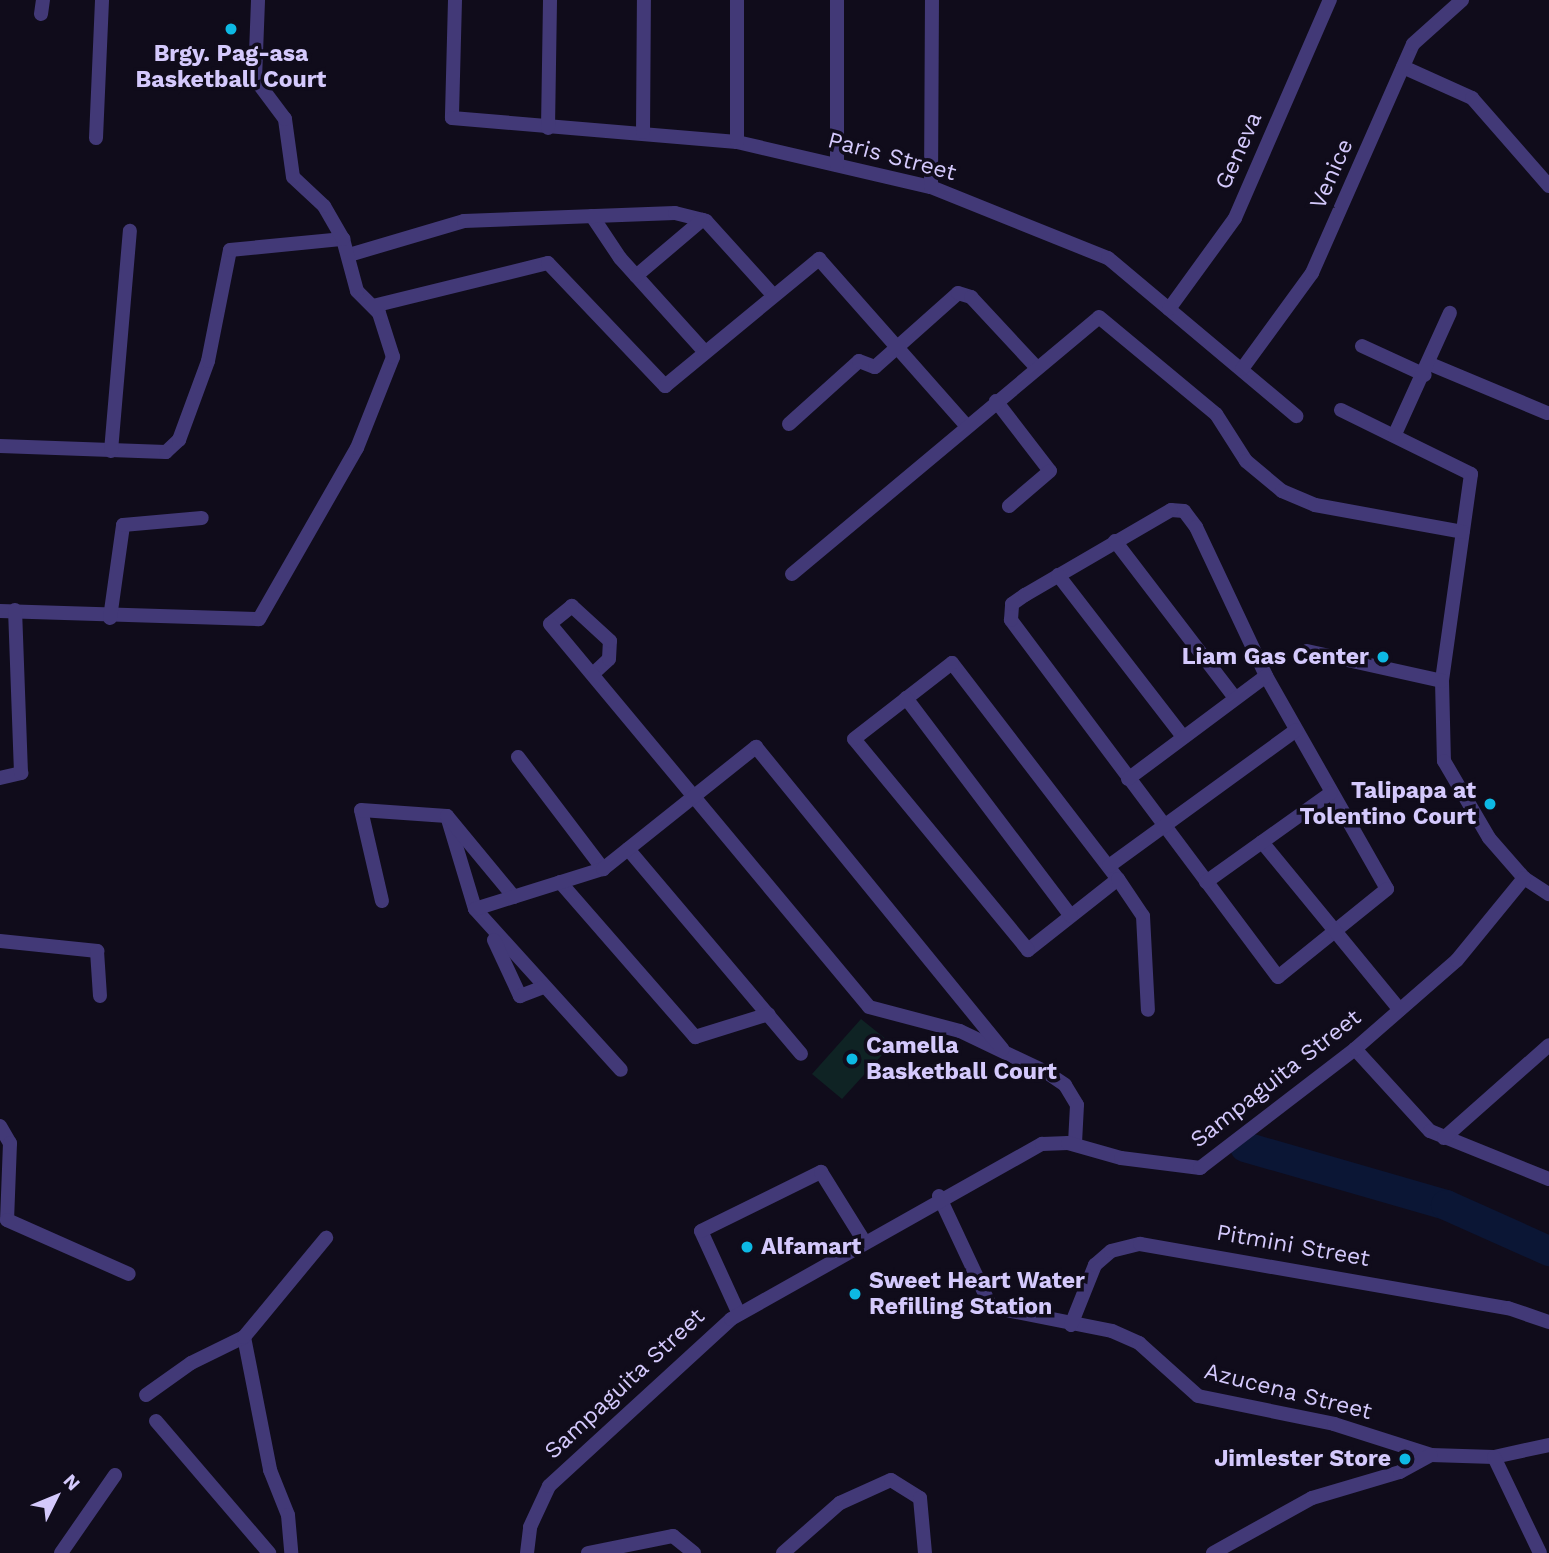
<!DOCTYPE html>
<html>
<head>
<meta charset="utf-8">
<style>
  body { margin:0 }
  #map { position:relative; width:1549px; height:1553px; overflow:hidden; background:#100c1b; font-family:"Work Sans",sans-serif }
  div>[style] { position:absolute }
  .green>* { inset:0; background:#0f2324 }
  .river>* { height:30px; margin:-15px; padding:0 15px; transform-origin:15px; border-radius:15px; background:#0b1635 }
  .minor>* { height:14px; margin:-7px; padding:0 7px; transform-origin:7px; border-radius:7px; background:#423977 }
  .dots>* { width:19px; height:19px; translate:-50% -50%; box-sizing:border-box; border:4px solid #100c1b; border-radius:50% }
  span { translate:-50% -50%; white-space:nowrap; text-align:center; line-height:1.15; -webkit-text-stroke:7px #100c1b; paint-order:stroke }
  .poi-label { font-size:23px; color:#d4c9fc; font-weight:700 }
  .right { translate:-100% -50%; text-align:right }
  .left { translate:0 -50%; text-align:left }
  .street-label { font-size:23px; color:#d4c9fc }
  .north { position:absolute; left:21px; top:1462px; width:70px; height:70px; -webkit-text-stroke:5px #100c1b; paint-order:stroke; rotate:47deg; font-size:19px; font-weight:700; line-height:28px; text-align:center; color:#d4c9fc }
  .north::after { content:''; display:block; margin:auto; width:24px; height:32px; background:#d4c9fc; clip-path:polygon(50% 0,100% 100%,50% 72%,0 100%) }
</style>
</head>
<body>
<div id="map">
  <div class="green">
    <i style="clip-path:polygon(861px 1019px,892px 1044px,842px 1099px,812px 1074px)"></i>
  </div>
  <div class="river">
    <i style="left:1245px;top:1147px;width:209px;rotate:16.1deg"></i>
    <i style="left:1446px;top:1205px;width:113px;rotate:24.1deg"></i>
  </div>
  <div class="minor">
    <i style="left:455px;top:0;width:118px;rotate:91.5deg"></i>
    <i style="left:452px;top:118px;width:286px;rotate:4.8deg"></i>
    <i style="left:737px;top:142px;width:199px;rotate:13.1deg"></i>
    <i style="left:931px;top:187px;width:191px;rotate:21.9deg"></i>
    <i style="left:1108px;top:258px;width:246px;rotate:40deg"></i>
    <i style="left:41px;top:14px;width:14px;rotate:-82deg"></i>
    <i style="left:1403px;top:67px;width:76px;rotate:24.2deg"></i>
    <i style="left:1472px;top:98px;width:117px;rotate:48.8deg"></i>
    <i style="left:548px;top:128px;width:128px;rotate:-89.1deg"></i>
    <i style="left:643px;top:132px;width:132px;rotate:-89.6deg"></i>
    <i style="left:96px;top:138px;width:138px;rotate:-87.5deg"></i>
    <i style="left:737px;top:142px;width:142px;rotate:-90deg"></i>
    <i style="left:837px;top:165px;width:165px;rotate:-90deg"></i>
    <i style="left:931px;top:187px;width:187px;rotate:-89.7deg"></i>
    <i style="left:592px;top:216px;width:50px;rotate:56.3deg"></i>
    <i style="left:620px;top:258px;width:127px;rotate:47.9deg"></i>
    <i style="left:349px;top:255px;width:120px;rotate:-16.5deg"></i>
    <i style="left:464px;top:221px;width:211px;rotate:-2.2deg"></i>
    <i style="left:675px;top:213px;width:32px;rotate:14deg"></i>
    <i style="left:706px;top:221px;width:100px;rotate:47.8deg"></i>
    <i style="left:636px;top:276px;width:87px;rotate:-40.3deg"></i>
    <i style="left:373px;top:306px;width:180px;rotate:-13.8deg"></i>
    <i style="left:548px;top:263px;width:170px;rotate:46.4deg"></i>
    <i style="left:665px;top:386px;width:200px;rotate:-39.5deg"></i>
    <i style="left:819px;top:259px;width:223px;rotate:48.5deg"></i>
    <i style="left:1169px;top:309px;width:112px;rotate:-54deg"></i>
    <i style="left:1235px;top:218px;width:238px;rotate:-66.5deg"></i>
    <i style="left:1362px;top:346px;width:69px;rotate:24.7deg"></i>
    <i style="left:1430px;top:364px;width:127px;rotate:22.7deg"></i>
    <i style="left:1242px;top:369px;width:119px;rotate:-53.9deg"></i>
    <i style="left:1312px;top:273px;width:250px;rotate:-66.2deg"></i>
    <i style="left:1413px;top:44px;width:66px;rotate:-41.9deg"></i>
    <i style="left:996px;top:401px;width:88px;rotate:52.4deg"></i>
    <i style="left:1050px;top:471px;width:54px;rotate:139.5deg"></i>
    <i style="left:1341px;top:410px;width:145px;rotate:26.2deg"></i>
    <i style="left:1471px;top:474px;width:209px;rotate:98deg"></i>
    <i style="left:1442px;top:681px;width:80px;rotate:88.6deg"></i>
    <i style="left:1444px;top:761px;width:89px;rotate:59.7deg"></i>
    <i style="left:1489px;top:838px;width:53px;rotate:48.8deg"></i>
    <i style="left:1524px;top:878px;width:30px;rotate:33deg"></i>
    <i style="left:789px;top:424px;width:94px;rotate:-42deg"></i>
    <i style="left:859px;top:361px;width:17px;rotate:21deg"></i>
    <i style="left:875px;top:367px;width:111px;rotate:-41.7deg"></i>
    <i style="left:958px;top:293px;width:14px;rotate:17deg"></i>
    <i style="left:971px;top:297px;width:96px;rotate:47.1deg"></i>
    <i style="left:1395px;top:434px;width:133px;rotate:-65.6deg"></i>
    <i style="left:0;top:446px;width:166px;rotate:2.1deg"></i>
    <i style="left:166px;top:452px;width:18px;rotate:-43deg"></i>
    <i style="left:179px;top:440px;width:84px;rotate:-69.8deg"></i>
    <i style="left:208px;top:361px;width:113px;rotate:-78.8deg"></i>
    <i style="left:230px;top:250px;width:114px;rotate:-5.6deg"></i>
    <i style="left:111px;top:451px;width:221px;rotate:-85.1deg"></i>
    <i style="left:1171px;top:510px;width:13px;rotate:4deg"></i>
    <i style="left:1184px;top:511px;width:20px;rotate:53deg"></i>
    <i style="left:1196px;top:527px;width:165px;rotate:64.8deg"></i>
    <i style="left:1266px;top:676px;width:245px;rotate:60.4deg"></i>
    <i style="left:1387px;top:889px;width:140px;rotate:141.1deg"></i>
    <i style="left:1278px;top:977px;width:446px;rotate:-126.8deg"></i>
    <i style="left:1011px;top:620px;width:16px;rotate:-86deg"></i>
    <i style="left:1012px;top:604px;width:16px;rotate:-35deg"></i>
    <i style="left:1025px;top:595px;width:169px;rotate:-30.2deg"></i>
    <i style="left:1115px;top:541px;width:198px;rotate:52.6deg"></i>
    <i style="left:792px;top:574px;width:400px;rotate:-39.9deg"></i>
    <i style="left:1099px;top:317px;width:152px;rotate:39.7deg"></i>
    <i style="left:1216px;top:414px;width:56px;rotate:57.4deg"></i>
    <i style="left:1246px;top:461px;width:47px;rotate:39.8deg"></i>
    <i style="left:1282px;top:491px;width:36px;rotate:23deg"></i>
    <i style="left:1315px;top:505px;width:150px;rotate:10.3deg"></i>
    <i style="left:1058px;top:575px;width:205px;rotate:52.3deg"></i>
    <i style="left:0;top:611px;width:259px;rotate:1.8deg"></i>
    <i style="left:259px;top:619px;width:197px;rotate:-60.2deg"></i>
    <i style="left:357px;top:448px;width:98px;rotate:-68.4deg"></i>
    <i style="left:393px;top:357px;width:46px;rotate:-107.7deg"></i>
    <i style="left:379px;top:313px;width:31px;rotate:-135deg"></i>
    <i style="left:357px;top:291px;width:54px;rotate:-105.1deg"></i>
    <i style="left:343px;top:239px;width:38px;rotate:-120deg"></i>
    <i style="left:324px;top:206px;width:42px;rotate:-136.9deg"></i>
    <i style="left:293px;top:177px;width:59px;rotate:-97.9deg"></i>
    <i style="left:285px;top:119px;width:50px;rotate:-126.9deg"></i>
    <i style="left:255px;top:79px;width:79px;rotate:-87.8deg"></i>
    <i style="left:110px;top:618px;width:94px;rotate:-82deg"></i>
    <i style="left:123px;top:525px;width:79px;rotate:-5.1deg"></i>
    <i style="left:1307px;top:651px;width:138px;rotate:12.5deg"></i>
    <i style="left:952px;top:663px;width:272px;rotate:52.5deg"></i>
    <i style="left:1118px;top:879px;width:115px;rotate:141.7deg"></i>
    <i style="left:1028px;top:950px;width:273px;rotate:-129.5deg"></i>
    <i style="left:854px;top:739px;width:124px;rotate:-37.8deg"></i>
    <i style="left:595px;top:672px;width:19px;rotate:-43deg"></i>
    <i style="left:609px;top:659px;width:18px;rotate:-87deg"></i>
    <i style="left:610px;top:641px;width:52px;rotate:-137.4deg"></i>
    <i style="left:572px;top:606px;width:28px;rotate:141deg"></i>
    <i style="left:550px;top:624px;width:498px;rotate:50.2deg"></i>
    <i style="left:869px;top:1007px;width:94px;rotate:14.8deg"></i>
    <i style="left:960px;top:1031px;width:95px;rotate:25.5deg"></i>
    <i style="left:1046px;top:1072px;width:23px;rotate:34deg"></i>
    <i style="left:1065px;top:1085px;width:23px;rotate:59deg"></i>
    <i style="left:1077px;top:1105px;width:39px;rotate:93deg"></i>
    <i style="left:906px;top:698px;width:273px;rotate:52.9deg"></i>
    <i style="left:518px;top:757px;width:141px;rotate:52.8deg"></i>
    <i style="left:0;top:778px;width:22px;rotate:-13deg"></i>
    <i style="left:21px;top:773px;width:163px;rotate:-92.1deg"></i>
    <i style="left:1128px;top:779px;width:172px;rotate:-36.7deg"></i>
    <i style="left:447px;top:816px;width:97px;rotate:73.2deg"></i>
    <i style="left:475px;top:909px;width:217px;rotate:47.8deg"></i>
    <i style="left:1262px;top:842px;width:217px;rotate:50.6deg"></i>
    <i style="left:628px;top:849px;width:268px;rotate:49.8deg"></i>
    <i style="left:1109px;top:866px;width:231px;rotate:-36deg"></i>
    <i style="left:1118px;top:879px;width:45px;rotate:56deg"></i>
    <i style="left:1143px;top:916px;width:94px;rotate:87deg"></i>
    <i style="left:560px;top:882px;width:206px;rotate:48.9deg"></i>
    <i style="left:695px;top:1037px;width:77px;rotate:-17.3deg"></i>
    <i style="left:1206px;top:882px;width:153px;rotate:-35.5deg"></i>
    <i style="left:382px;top:901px;width:93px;rotate:-103deg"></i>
    <i style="left:361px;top:810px;width:86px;rotate:4deg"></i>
    <i style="left:447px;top:816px;width:105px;rotate:50.4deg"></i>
    <i style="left:475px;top:909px;width:134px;rotate:-17.4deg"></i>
    <i style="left:603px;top:869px;width:196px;rotate:-38.6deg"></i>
    <i style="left:756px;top:747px;width:390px;rotate:50.8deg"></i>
    <i style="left:494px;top:940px;width:62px;rotate:65.1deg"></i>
    <i style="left:520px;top:996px;width:26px;rotate:-21deg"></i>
    <i style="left:0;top:941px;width:98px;rotate:5.9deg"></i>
    <i style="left:97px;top:951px;width:45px;rotate:86.2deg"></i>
    <i style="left:1355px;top:1049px;width:111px;rotate:47.6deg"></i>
    <i style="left:1430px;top:1131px;width:128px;rotate:22deg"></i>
    <i style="left:0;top:1126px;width:20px;rotate:60deg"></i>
    <i style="left:10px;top:1143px;width:77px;rotate:92.2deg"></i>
    <i style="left:7px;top:1220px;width:133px;rotate:23.9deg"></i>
    <i style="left:1444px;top:1138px;width:140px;rotate:-41.5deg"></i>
    <i style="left:939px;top:1196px;width:123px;rotate:64.9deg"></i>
    <i style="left:991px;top:1307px;width:123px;rotate:11.2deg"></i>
    <i style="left:1112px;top:1331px;width:30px;rotate:24deg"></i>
    <i style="left:1139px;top:1343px;width:79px;rotate:41.9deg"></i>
    <i style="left:1198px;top:1396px;width:139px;rotate:11.6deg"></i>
    <i style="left:1334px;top:1424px;width:102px;rotate:17.7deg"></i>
    <i style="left:1431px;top:1455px;width:63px;rotate:1.8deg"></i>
    <i style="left:1494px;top:1457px;width:56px;rotate:-12.3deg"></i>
    <i style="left:739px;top:1314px;width:91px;rotate:-114.6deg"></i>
    <i style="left:701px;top:1231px;width:134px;rotate:-26.2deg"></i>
    <i style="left:821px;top:1172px;width:81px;rotate:58.1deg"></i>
    <i style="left:1071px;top:1325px;width:65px;rotate:-68.2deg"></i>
    <i style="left:1095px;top:1265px;width:21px;rotate:-41deg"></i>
    <i style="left:1111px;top:1251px;width:30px;rotate:-14deg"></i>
    <i style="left:1140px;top:1244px;width:374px;rotate:9.9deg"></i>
    <i style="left:1508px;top:1308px;width:43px;rotate:18.9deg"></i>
    <i style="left:244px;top:1337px;width:136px;rotate:78.9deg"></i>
    <i style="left:270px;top:1470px;width:48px;rotate:68.2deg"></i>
    <i style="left:288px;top:1515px;width:38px;rotate:85deg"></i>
    <i style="left:146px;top:1395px;width:55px;rotate:-35.4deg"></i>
    <i style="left:191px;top:1363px;width:59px;rotate:-26.1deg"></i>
    <i style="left:244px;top:1337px;width:129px;rotate:-50.4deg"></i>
    <i style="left:156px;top:1421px;width:174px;rotate:49.4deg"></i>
    <i style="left:1494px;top:1457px;width:106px;rotate:64.4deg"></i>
    <i style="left:61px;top:1553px;width:95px;rotate:-55.3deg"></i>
    <i style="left:527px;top:1553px;width:26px;rotate:-83deg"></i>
    <i style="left:530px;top:1527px;width:45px;rotate:-65.1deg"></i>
    <i style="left:549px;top:1486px;width:247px;rotate:-42.5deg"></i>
    <i style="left:731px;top:1319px;width:357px;rotate:-29.4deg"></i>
    <i style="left:1042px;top:1144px;width:26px;rotate:-2deg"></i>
    <i style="left:1068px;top:1143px;width:55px;rotate:15.8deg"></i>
    <i style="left:1121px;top:1158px;width:80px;rotate:7.2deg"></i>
    <i style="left:1200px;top:1168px;width:195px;rotate:-37.5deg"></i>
    <i style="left:1355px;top:1049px;width:135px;rotate:-41.1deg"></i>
    <i style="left:1457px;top:960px;width:106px;rotate:-50.7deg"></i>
    <i style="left:588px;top:1553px;width:87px;rotate:-11.3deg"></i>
    <i style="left:673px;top:1536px;width:27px;rotate:39deg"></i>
    <i style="left:783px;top:1553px;width:76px;rotate:-41.3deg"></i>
    <i style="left:840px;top:1503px;width:56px;rotate:-24.3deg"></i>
    <i style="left:891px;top:1480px;width:34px;rotate:32deg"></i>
    <i style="left:920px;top:1498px;width:55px;rotate:84.8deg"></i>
    <i style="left:1213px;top:1553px;width:113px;rotate:-29.1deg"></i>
    <i style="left:1312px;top:1498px;width:92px;rotate:-16.5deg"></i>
    <i style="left:1400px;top:1472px;width:35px;rotate:-29deg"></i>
  </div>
  <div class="dots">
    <i style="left:231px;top:29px;background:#0db9e4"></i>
    <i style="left:1383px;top:657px;background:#0db9e4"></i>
    <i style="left:1490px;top:804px;background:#0db9e4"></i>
    <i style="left:852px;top:1059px;background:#0db9e4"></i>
    <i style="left:747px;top:1247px;background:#0db9e4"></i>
    <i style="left:855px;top:1294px;background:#0db9e4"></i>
    <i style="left:1405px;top:1459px;background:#0db9e4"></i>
  </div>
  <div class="poi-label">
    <span style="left:231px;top:67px">Brgy. Pag-asa<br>Basketball Court</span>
    <span class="right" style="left:1369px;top:657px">Liam Gas Center</span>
    <span class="right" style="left:1476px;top:804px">Talipapa at<br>Tolentino Court</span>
    <span class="left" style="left:866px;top:1059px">Camella<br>Basketball Court</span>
    <span class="left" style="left:761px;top:1247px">Alfamart</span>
    <span class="left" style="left:869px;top:1294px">Sweet Heart Water<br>Refilling Station</span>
    <span class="right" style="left:1391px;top:1459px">Jimlester Store</span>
  </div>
  <div class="street-label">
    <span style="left:1239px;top:151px;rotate:-66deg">Geneva</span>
    <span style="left:892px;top:157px;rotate:15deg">Paris Street</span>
    <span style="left:1332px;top:174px;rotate:-66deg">Venice</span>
    <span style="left:1276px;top:1079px;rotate:-38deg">Sampaguita Street</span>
    <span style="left:1293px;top:1246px;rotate:10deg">Pitmini Street</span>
    <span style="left:625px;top:1384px;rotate:-43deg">Sampaguita Street</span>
    <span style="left:1288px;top:1392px;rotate:14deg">Azucena Street</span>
  </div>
  <div class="north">N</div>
</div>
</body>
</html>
